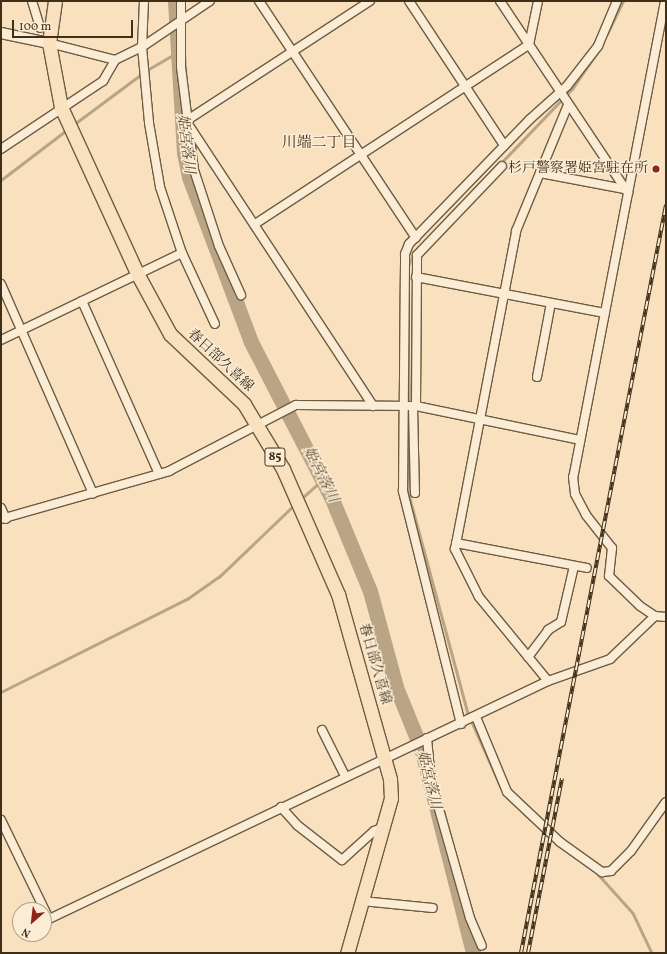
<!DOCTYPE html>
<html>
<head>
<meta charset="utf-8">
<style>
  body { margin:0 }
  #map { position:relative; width:667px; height:954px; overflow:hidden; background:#f9e1bf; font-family:Vollkorn,"Noto Serif JP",serif }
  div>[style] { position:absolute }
  .stream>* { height:2.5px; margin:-1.25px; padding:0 1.25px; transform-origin:1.25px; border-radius:1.25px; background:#baa486 }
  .river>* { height:15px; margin:-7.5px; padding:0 7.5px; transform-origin:7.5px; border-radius:7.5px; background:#baa486 }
  .roads { filter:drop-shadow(1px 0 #6e5c42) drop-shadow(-1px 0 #6e5c42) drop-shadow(0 1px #6e5c42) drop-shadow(0 -1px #6e5c42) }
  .minor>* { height:8px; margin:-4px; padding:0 4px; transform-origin:4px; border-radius:4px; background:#fbecd5 }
  .tertiary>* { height:10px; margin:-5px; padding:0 5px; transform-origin:5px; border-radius:5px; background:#fbecd5 }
  .primary>* { height:13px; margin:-6.5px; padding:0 6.5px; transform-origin:6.5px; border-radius:6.5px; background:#f9e1bf }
  .rail>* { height:4px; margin-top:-2px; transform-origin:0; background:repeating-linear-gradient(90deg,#fbecd5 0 8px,#402f18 0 16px); box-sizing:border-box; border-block:1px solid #402f18 }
  .dots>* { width:11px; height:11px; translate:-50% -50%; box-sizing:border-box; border:2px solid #fbecd5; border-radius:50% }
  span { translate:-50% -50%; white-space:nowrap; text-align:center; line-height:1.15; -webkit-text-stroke:3px #fbecd5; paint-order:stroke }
  .shield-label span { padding:1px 3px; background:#fbecd5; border:1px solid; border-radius:3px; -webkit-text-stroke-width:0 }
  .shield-label { font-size:13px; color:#402f18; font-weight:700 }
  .poi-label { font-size:14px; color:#402f18 }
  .right { translate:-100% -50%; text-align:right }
  .street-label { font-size:14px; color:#402f18 }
  .water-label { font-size:15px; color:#5e4c34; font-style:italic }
  .neighbourhood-label { font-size:15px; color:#402f18 }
  .frame { position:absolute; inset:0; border:2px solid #402f18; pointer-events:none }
  .north { position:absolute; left:12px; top:902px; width:40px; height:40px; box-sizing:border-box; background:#fbecd5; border:1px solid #b0a089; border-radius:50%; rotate:208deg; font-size:11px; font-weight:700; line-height:16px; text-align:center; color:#402f18 }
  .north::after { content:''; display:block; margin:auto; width:14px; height:18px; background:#8f2418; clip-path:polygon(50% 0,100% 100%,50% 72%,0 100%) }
  .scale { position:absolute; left:12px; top:20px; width:121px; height:18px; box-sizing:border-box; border:2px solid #402f18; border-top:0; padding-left:5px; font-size:12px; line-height:14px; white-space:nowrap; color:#402f18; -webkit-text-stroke:3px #fbecd5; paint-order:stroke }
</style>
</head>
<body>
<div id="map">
  <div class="stream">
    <i style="left:607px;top:34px;width:37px;rotate:-64deg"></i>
    <i style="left:147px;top:70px;width:34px;rotate:-30deg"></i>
    <i style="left:73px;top:125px;width:87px;rotate:-36.6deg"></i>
    <i style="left:500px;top:164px;width:104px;rotate:-46.2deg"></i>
    <i style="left:572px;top:89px;width:42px;rotate:-55.6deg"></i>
    <i style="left:1px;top:180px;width:84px;rotate:-37.3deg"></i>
    <i style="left:408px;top:266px;width:14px;rotate:-65deg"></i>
    <i style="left:408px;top:333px;width:71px;rotate:88.4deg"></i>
    <i style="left:410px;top:449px;width:42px;rotate:92.7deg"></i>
    <i style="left:408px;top:491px;width:230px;rotate:74.9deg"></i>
    <i style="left:468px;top:713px;width:81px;rotate:66deg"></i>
    <i style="left:301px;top:499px;width:30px;rotate:-42deg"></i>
    <i style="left:1px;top:692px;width:208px;rotate:-26.6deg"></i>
    <i style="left:187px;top:599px;width:39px;rotate:-35deg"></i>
    <i style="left:219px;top:577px;width:104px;rotate:-43.8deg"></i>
    <i style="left:521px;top:810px;width:13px;rotate:45deg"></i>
    <i style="left:598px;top:874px;width:52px;rotate:48.1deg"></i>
    <i style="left:633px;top:913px;width:44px;rotate:64.6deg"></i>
  </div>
  <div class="river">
    <i style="left:175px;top:1px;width:152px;rotate:86.6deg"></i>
    <i style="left:184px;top:153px;width:25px;rotate:78deg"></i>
    <i style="left:189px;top:177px;width:176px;rotate:69.4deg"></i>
    <i style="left:251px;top:342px;width:177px;rotate:62.7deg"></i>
    <i style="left:332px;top:499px;width:100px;rotate:67.6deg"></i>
    <i style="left:370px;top:591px;width:99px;rotate:74.8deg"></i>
    <i style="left:396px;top:687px;width:69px;rotate:67.9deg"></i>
    <i style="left:422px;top:751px;width:208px;rotate:75.8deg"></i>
  </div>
  <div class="roads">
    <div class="minor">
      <i style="left:32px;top:1px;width:28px;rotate:73deg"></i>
      <i style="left:144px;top:1px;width:46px;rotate:92.5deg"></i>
      <i style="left:142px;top:47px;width:76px;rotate:84.7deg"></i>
      <i style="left:149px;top:123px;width:65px;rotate:80.2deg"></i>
      <i style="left:160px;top:187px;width:70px;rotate:71.6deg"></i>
      <i style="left:182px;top:253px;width:78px;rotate:65.1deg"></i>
      <i style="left:181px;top:1px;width:66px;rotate:90deg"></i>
      <i style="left:181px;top:67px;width:104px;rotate:82.8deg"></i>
      <i style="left:194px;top:170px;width:80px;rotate:71.8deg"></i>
      <i style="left:219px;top:246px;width:54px;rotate:65.8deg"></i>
      <i style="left:259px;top:1px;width:284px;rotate:56.5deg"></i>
      <i style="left:370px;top:1px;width:220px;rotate:146.9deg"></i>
      <i style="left:186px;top:121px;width:341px;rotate:56.7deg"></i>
      <i style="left:409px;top:1px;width:173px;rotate:56.6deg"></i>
      <i style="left:500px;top:1px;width:231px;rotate:56.3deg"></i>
      <i style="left:665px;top:1px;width:485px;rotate:100.9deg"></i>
      <i style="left:573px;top:477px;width:17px;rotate:83deg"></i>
      <i style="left:575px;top:494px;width:24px;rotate:62deg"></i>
      <i style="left:586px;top:515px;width:42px;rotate:51.8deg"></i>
      <i style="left:612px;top:548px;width:28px;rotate:96deg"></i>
      <i style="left:609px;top:576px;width:43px;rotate:44.1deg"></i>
      <i style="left:640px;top:606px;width:18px;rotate:34deg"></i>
      <i style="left:655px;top:616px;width:11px;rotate:5deg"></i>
      <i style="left:49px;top:43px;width:68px;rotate:14.4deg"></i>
      <i style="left:115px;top:60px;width:30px;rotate:-26deg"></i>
      <i style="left:142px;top:47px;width:82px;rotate:-34.1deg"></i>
      <i style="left:1px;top:149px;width:123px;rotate:-33.7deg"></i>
      <i style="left:103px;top:81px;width:24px;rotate:-60deg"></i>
      <i style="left:540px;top:173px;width:86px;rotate:10.7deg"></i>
      <i style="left:255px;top:224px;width:327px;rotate:-33.2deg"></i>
      <i style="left:529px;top:45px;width:45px;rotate:-78.4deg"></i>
      <i style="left:416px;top:277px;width:192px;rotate:10.8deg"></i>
      <i style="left:1px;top:284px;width:229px;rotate:66.3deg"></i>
      <i style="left:82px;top:301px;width:189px;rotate:66deg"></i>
      <i style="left:1px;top:340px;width:201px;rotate:-25.7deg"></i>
      <i style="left:537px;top:377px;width:75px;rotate:-79.3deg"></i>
      <i style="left:413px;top:406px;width:87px;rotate:88.7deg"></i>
      <i style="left:416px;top:406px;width:151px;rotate:-89.6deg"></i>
      <i style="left:417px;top:255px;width:123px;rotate:-46.3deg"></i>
      <i style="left:1px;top:508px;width:12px;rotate:66deg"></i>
      <i style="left:1px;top:519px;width:175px;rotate:-15.9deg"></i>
      <i style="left:169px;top:471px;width:143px;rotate:-27.5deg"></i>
      <i style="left:296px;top:405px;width:120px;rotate:0.5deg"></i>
      <i style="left:416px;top:406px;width:167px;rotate:11.7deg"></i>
      <i style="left:456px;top:543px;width:133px;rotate:10.8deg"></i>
      <i style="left:528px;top:657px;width:34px;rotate:-53deg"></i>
      <i style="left:548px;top:630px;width:15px;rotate:-32deg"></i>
      <i style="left:561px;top:622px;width:57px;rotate:-76.9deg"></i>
      <i style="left:548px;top:681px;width:109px;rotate:-129.4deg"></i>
      <i style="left:479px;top:597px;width:54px;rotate:-116.6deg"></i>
      <i style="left:455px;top:549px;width:324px;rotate:-79.1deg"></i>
      <i style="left:516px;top:231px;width:136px;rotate:-67.6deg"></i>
      <i style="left:476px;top:717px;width:81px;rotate:67.5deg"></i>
      <i style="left:507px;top:792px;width:73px;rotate:43.3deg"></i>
      <i style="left:560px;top:842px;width:52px;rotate:35.5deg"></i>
      <i style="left:602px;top:872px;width:9px;rotate:-6deg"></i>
      <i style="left:611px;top:871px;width:28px;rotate:-45deg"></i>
      <i style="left:631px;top:851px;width:60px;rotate:-54.5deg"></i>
      <i style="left:461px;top:724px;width:240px;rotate:-104deg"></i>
      <i style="left:403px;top:491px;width:237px;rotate:-89.5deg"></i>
      <i style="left:405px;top:254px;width:11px;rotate:-68deg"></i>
      <i style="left:409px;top:244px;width:173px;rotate:-45.9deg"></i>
      <i style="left:529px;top:120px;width:51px;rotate:-41.8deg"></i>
      <i style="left:567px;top:86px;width:51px;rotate:-52.2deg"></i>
      <i style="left:598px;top:46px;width:49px;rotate:-67.1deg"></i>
      <i style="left:322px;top:730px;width:51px;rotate:63.4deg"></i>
      <i style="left:427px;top:738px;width:43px;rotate:84.7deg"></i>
      <i style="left:431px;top:781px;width:142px;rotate:74.1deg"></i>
      <i style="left:470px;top:918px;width:30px;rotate:67deg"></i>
      <i style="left:281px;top:807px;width:24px;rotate:48deg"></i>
      <i style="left:297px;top:825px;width:57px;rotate:37.9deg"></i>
      <i style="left:342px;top:860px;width:43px;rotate:-42.2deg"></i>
      <i style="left:374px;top:831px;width:11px;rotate:-22deg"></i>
      <i style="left:1px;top:820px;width:110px;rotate:64.1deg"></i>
      <i style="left:49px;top:919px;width:553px;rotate:-25.5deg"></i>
      <i style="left:548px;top:681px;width:66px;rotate:-19.5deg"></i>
      <i style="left:610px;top:659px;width:62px;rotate:-43.7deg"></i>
      <i style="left:362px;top:901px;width:71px;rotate:5.6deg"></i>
    </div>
    <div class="tertiary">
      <i style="left:1px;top:33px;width:49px;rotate:11.8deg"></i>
    </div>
    <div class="primary">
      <i style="left:55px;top:1px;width:42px;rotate:98.1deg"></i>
      <i style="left:49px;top:43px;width:65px;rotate:79.4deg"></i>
      <i style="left:61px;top:107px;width:185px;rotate:65.4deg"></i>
      <i style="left:138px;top:275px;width:67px;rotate:61.5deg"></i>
      <i style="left:170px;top:334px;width:102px;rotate:43.4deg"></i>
      <i style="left:244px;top:404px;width:76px;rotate:59deg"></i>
      <i style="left:283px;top:469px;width:137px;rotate:66.3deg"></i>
      <i style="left:338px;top:594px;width:192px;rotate:74.3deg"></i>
      <i style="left:390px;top:779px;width:19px;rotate:87deg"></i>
      <i style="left:391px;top:798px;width:161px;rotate:105.8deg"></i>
    </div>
  </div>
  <div class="rail">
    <i style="left:521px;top:953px;width:762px;rotate:-79.03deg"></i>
    <i style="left:528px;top:953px;width:178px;rotate:-79deg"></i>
  </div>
  <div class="dots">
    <i style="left:656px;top:169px;background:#8f2418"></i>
  </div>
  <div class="shield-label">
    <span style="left:275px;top:457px">85</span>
  </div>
  <div class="poi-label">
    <span class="right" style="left:648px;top:169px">杉戸警察署姫宮駐在所</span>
  </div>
  <div class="street-label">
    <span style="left:220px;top:361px;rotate:43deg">春日部久喜線</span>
    <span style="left:374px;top:664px;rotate:74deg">春日部久喜線</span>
  </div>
  <div class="water-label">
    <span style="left:185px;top:144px;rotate:83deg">姫宮落川</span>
    <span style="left:320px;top:475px;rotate:63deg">姫宮落川</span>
    <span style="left:428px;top:780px;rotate:76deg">姫宮落川</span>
  </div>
  <div class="neighbourhood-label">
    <span style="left:319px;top:144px">川端二丁目</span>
  </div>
  <div class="frame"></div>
  <div class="north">N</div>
  <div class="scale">100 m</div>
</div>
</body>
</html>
